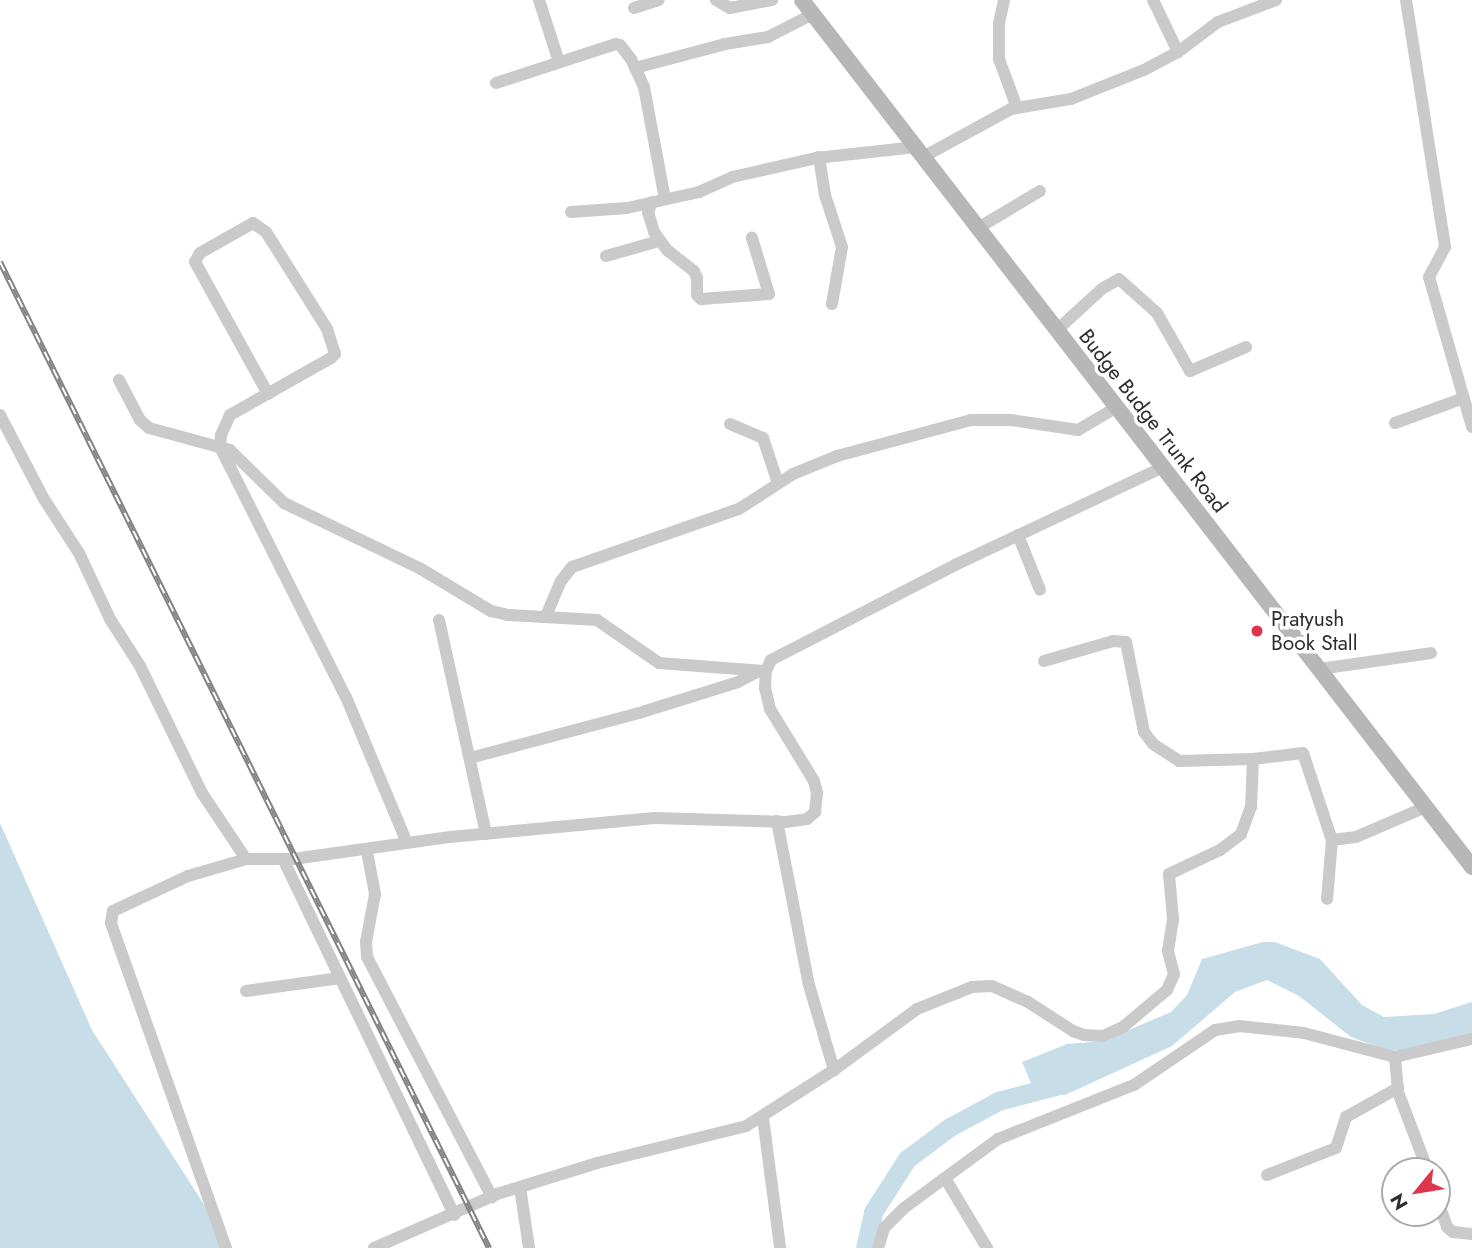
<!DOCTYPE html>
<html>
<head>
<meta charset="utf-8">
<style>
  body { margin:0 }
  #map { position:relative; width:1472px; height:1248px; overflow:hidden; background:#fff; font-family:Jost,sans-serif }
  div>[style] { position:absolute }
  .water>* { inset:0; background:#c7dee9 }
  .river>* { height:19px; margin:-9.5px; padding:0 9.5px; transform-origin:9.5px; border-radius:9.5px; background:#c7dee9 }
  .minor>* { height:12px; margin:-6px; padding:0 6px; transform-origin:6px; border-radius:6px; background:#cacaca }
  .secondary>* { height:16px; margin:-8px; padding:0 8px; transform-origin:8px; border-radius:8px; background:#b7b7b7 }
  .rail>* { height:6px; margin-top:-3px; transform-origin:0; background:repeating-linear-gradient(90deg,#fff 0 10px,#828282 0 20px); box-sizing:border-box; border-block:2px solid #828282 }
  .dots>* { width:19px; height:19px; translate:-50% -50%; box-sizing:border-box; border:4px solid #fff; border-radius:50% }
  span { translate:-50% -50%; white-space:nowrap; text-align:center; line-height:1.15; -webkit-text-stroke:7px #fff; paint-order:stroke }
  .street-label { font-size:21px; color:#2d2d2d }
  .poi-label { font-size:21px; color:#2d2d2d }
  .left { translate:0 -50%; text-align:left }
  .north { position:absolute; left:1381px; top:1157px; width:70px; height:70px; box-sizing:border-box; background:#fff; border:2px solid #ababab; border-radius:50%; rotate:240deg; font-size:19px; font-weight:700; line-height:28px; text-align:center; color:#2d2d2d }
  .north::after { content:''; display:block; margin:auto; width:24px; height:32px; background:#dd354c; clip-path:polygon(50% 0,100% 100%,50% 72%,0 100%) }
</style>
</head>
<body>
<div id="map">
  <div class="water">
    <i style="clip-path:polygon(0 823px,92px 1030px,232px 1248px,0 1248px)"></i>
    <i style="clip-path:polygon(1263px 942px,1275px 942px,1320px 959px,1362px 1005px,1384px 1017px,1434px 1014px,1472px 1002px,1472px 1038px,1421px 1052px,1386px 1050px,1351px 1037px,1299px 996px,1267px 980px,1235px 992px,1172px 1046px,1065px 1095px,1041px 1091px,1031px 1083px,1022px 1062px,1067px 1044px,1103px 1041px,1171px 1012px,1187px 995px,1202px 959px)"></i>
  </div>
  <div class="river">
    <i style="left:865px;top:1248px;width:37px;rotate:-77deg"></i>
    <i style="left:873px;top:1212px;width:63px;rotate:-57.3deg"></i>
    <i style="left:907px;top:1159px;width:54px;rotate:-36.7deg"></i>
    <i style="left:950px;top:1127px;width:55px;rotate:-28.4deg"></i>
    <i style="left:998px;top:1101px;width:67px;rotate:-14.7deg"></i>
  </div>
  <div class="minor">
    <i style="left:539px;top:0;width:65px;rotate:72.1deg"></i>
    <i style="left:716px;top:0;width:16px;rotate:30deg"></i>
    <i style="left:730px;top:8px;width:43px;rotate:-10.8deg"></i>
    <i style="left:1004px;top:0;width:24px;rotate:102deg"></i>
    <i style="left:999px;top:23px;width:36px;rotate:90deg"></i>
    <i style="left:999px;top:59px;width:52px;rotate:69.8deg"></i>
    <i style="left:1153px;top:0;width:58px;rotate:64.3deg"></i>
    <i style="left:1406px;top:0;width:250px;rotate:81deg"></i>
    <i style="left:1445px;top:247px;width:34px;rotate:118deg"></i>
    <i style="left:1429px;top:277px;width:156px;rotate:74deg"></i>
    <i style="left:634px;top:8px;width:26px;rotate:-18deg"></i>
    <i style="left:635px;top:68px;width:93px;rotate:-14.9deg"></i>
    <i style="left:725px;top:44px;width:44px;rotate:-9.2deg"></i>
    <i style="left:768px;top:37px;width:51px;rotate:-27.1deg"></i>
    <i style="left:496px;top:83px;width:126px;rotate:-18deg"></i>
    <i style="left:616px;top:44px;width:4px;rotate:14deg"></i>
    <i style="left:620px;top:45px;width:18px;rotate:52deg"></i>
    <i style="left:631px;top:59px;width:31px;rotate:65deg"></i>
    <i style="left:644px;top:87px;width:114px;rotate:79.4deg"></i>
    <i style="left:819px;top:157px;width:38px;rotate:81deg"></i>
    <i style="left:825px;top:195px;width:55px;rotate:71.9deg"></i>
    <i style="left:842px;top:247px;width:58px;rotate:100deg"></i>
    <i style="left:923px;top:157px;width:100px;rotate:-28.6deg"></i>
    <i style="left:1011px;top:109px;width:61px;rotate:-9.5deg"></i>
    <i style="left:1071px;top:99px;width:79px;rotate:-21.7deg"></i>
    <i style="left:1144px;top:70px;width:38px;rotate:-28deg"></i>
    <i style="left:1178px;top:52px;width:50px;rotate:-36.9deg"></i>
    <i style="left:1218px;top:22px;width:62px;rotate:-20.8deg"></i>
    <i style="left:652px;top:202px;width:11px;rotate:112deg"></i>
    <i style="left:648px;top:212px;width:21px;rotate:73deg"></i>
    <i style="left:654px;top:232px;width:22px;rotate:54deg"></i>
    <i style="left:667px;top:250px;width:34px;rotate:38deg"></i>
    <i style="left:694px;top:271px;width:8px;rotate:67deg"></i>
    <i style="left:697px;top:278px;width:17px;rotate:90deg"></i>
    <i style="left:697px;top:295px;width:6px;rotate:45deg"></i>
    <i style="left:701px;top:299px;width:68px;rotate:-4.2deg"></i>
    <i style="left:769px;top:294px;width:59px;rotate:-106.9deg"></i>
    <i style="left:571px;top:212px;width:56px;rotate:-4.1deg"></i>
    <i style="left:627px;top:208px;width:74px;rotate:-12.5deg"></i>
    <i style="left:699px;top:192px;width:36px;rotate:-24deg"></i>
    <i style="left:732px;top:177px;width:86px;rotate:-12.7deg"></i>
    <i style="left:816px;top:158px;width:101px;rotate:-6.3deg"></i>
    <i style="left:978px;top:228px;width:72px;rotate:-30.8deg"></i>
    <i style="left:606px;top:256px;width:55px;rotate:-15.8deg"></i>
    <i style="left:1057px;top:330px;width:62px;rotate:-42.4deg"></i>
    <i style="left:1103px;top:288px;width:18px;rotate:-29deg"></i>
    <i style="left:1119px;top:279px;width:51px;rotate:41.8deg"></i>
    <i style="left:1157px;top:313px;width:67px;rotate:60.4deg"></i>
    <i style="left:1190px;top:371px;width:61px;rotate:-23.2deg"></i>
    <i style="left:119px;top:380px;width:45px;rotate:62.3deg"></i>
    <i style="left:140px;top:420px;width:12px;rotate:42deg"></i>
    <i style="left:149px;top:428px;width:84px;rotate:15.2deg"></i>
    <i style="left:230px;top:450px;width:76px;rotate:44.5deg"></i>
    <i style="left:284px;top:503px;width:152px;rotate:25.7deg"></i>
    <i style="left:421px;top:569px;width:82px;rotate:31deg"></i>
    <i style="left:491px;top:611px;width:17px;rotate:13deg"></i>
    <i style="left:508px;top:615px;width:89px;rotate:3.2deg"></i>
    <i style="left:597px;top:620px;width:75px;rotate:34.7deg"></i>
    <i style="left:659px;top:663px;width:107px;rotate:4.3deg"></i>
    <i style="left:268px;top:394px;width:151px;rotate:-118.9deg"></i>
    <i style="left:195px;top:262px;width:10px;rotate:-61deg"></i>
    <i style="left:200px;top:253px;width:61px;rotate:-29.5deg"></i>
    <i style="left:253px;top:223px;width:16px;rotate:35deg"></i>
    <i style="left:266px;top:232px;width:115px;rotate:57.8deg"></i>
    <i style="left:327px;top:329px;width:26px;rotate:72deg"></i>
    <i style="left:335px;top:354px;width:6px;rotate:135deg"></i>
    <i style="left:331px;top:358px;width:116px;rotate:150.6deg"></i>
    <i style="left:230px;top:415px;width:22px;rotate:114deg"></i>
    <i style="left:221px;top:435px;width:12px;rotate:95deg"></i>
    <i style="left:220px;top:447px;width:280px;rotate:63.3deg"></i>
    <i style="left:346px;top:697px;width:158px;rotate:67.3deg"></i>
    <i style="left:0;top:415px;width:95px;rotate:62.4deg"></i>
    <i style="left:44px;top:499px;width:64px;rotate:57.1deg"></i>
    <i style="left:79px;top:553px;width:73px;rotate:64.8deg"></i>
    <i style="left:110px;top:619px;width:56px;rotate:57.4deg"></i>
    <i style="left:140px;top:666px;width:141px;rotate:64deg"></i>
    <i style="left:202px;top:793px;width:79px;rotate:56.3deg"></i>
    <i style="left:1395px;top:423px;width:73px;rotate:-19.9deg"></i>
    <i style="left:730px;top:424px;width:36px;rotate:23deg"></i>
    <i style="left:763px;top:438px;width:47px;rotate:71.6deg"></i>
    <i style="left:1018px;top:535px;width:59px;rotate:68.2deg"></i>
    <i style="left:546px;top:616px;width:38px;rotate:-67deg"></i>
    <i style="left:561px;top:581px;width:18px;rotate:-52deg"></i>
    <i style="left:572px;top:567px;width:177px;rotate:-19.2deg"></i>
    <i style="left:739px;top:509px;width:64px;rotate:-32.9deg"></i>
    <i style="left:793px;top:474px;width:48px;rotate:-22.2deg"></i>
    <i style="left:837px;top:456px;width:139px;rotate:-15deg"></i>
    <i style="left:971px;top:420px;width:40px"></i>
    <i style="left:1011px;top:420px;width:68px;rotate:8.5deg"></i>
    <i style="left:1078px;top:430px;width:45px;rotate:-30.5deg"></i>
    <i style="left:439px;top:620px;width:219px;rotate:77.6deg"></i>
    <i style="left:1044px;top:661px;width:72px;rotate:-16.2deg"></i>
    <i style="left:1113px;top:641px;width:13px;rotate:4deg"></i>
    <i style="left:1126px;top:642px;width:92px;rotate:78.7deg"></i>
    <i style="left:1144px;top:732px;width:15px;rotate:53deg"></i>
    <i style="left:1153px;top:744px;width:31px;rotate:33deg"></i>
    <i style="left:1179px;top:761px;width:74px;rotate:-1.5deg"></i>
    <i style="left:1253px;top:759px;width:50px;rotate:-6.8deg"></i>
    <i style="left:1303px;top:753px;width:92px;rotate:71.6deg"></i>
    <i style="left:1332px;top:840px;width:59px;rotate:94.8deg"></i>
    <i style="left:1319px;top:669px;width:113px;rotate:-8.1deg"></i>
    <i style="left:470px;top:758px;width:175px;rotate:-14.9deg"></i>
    <i style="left:639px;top:713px;width:104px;rotate:-17.4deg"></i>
    <i style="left:738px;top:682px;width:21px;rotate:-28deg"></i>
    <i style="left:777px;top:821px;width:167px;rotate:79deg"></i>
    <i style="left:809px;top:985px;width:89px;rotate:73.6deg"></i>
    <i style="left:1332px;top:840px;width:24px;rotate:-7deg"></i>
    <i style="left:1356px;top:837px;width:76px;rotate:-23.2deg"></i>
    <i style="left:367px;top:851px;width:44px;rotate:79.5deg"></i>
    <i style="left:375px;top:894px;width:49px;rotate:100.6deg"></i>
    <i style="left:366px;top:942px;width:15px;rotate:86deg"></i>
    <i style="left:367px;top:957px;width:271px;rotate:62.5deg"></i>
    <i style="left:283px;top:859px;width:395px;rotate:64.3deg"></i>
    <i style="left:246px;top:991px;width:95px;rotate:-7.9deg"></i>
    <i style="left:1395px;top:1057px;width:35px;rotate:85deg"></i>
    <i style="left:1398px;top:1092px;width:85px;rotate:69.2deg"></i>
    <i style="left:763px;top:1118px;width:131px;rotate:82.5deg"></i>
    <i style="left:1267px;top:1175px;width:74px;rotate:-21.4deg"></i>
    <i style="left:1336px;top:1148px;width:33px;rotate:-72deg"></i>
    <i style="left:1346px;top:1117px;width:60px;rotate:-29.1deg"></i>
    <i style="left:945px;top:1178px;width:82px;rotate:59deg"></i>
    <i style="left:520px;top:1187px;width:62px;rotate:81.6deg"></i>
    <i style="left:1437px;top:1199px;width:30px;rotate:70deg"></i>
    <i style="left:1447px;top:1227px;width:8px;rotate:40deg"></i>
    <i style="left:1453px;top:1232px;width:19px;rotate:6deg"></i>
    <i style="left:226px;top:1248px;width:345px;rotate:-109.5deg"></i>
    <i style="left:111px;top:923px;width:12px;rotate:-81deg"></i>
    <i style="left:113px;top:911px;width:83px;rotate:-25deg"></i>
    <i style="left:188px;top:876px;width:60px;rotate:-16.3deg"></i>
    <i style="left:246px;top:859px;width:47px"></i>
    <i style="left:293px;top:859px;width:159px;rotate:-8deg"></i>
    <i style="left:450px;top:837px;width:205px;rotate:-5.3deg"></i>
    <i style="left:654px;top:818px;width:132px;rotate:1.7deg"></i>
    <i style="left:786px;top:822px;width:21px;rotate:-8deg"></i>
    <i style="left:807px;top:819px;width:11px;rotate:-41deg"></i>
    <i style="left:815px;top:812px;width:19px;rotate:-84deg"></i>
    <i style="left:817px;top:793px;width:12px;rotate:-104deg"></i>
    <i style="left:814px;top:781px;width:84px;rotate:-121.4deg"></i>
    <i style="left:770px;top:709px;width:22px;rotate:-103deg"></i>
    <i style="left:765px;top:688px;width:17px;rotate:-87deg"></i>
    <i style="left:766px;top:671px;width:12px;rotate:-66deg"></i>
    <i style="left:771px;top:660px;width:207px;rotate:-27.3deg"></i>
    <i style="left:955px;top:565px;width:230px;rotate:-25.2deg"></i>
    <i style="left:374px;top:1248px;width:134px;rotate:-23.7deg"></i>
    <i style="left:497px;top:1194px;width:105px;rotate:-17.2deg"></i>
    <i style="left:597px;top:1163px;width:154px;rotate:-13.9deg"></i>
    <i style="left:746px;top:1126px;width:104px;rotate:-32.5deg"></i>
    <i style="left:834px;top:1070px;width:103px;rotate:-36.3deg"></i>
    <i style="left:917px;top:1009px;width:59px;rotate:-21.8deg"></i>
    <i style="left:972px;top:987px;width:20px;rotate:-3deg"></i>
    <i style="left:992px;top:986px;width:39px;rotate:24deg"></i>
    <i style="left:1028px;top:1002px;width:54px;rotate:32.8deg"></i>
    <i style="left:1073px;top:1031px;width:12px;rotate:20deg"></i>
    <i style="left:1084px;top:1035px;width:19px;rotate:3deg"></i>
    <i style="left:1103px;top:1036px;width:22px;rotate:-24deg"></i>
    <i style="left:1123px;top:1027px;width:57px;rotate:-40.1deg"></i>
    <i style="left:1167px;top:990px;width:17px;rotate:-66deg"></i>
    <i style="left:1174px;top:974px;width:24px;rotate:-105deg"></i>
    <i style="left:1168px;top:951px;width:32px;rotate:-81deg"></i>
    <i style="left:1173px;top:919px;width:45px;rotate:-95.1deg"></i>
    <i style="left:1169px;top:874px;width:56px;rotate:-25.2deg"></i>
    <i style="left:1220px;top:850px;width:26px;rotate:-37deg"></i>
    <i style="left:1241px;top:834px;width:29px;rotate:-70deg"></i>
    <i style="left:1251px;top:807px;width:48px;rotate:-87.6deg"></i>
    <i style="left:878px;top:1248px;width:21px;rotate:-73deg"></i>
    <i style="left:884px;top:1228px;width:28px;rotate:-45deg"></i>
    <i style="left:904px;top:1208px;width:117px;rotate:-36.3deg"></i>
    <i style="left:998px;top:1139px;width:146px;rotate:-21.7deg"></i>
    <i style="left:1134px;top:1085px;width:98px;rotate:-34.2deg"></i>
    <i style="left:1215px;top:1030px;width:24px;rotate:-9deg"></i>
    <i style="left:1239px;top:1026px;width:65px;rotate:6.1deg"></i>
    <i style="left:1304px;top:1033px;width:94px;rotate:14.8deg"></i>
    <i style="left:1395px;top:1057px;width:79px;rotate:-13.2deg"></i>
  </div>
  <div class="secondary">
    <i style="left:802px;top:0;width:1096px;rotate:52.3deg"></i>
  </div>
  <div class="rail">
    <i style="left:0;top:262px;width:1101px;rotate:63.62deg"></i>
  </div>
  <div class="dots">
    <i style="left:1257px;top:631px;background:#dd354c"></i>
  </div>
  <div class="street-label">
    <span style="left:1153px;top:421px;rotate:52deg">Budge Budge Trunk Road</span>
  </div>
  <div class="poi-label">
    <span class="left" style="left:1271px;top:631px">Pratyush<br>Book Stall</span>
  </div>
  <div class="north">N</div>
</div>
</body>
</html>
